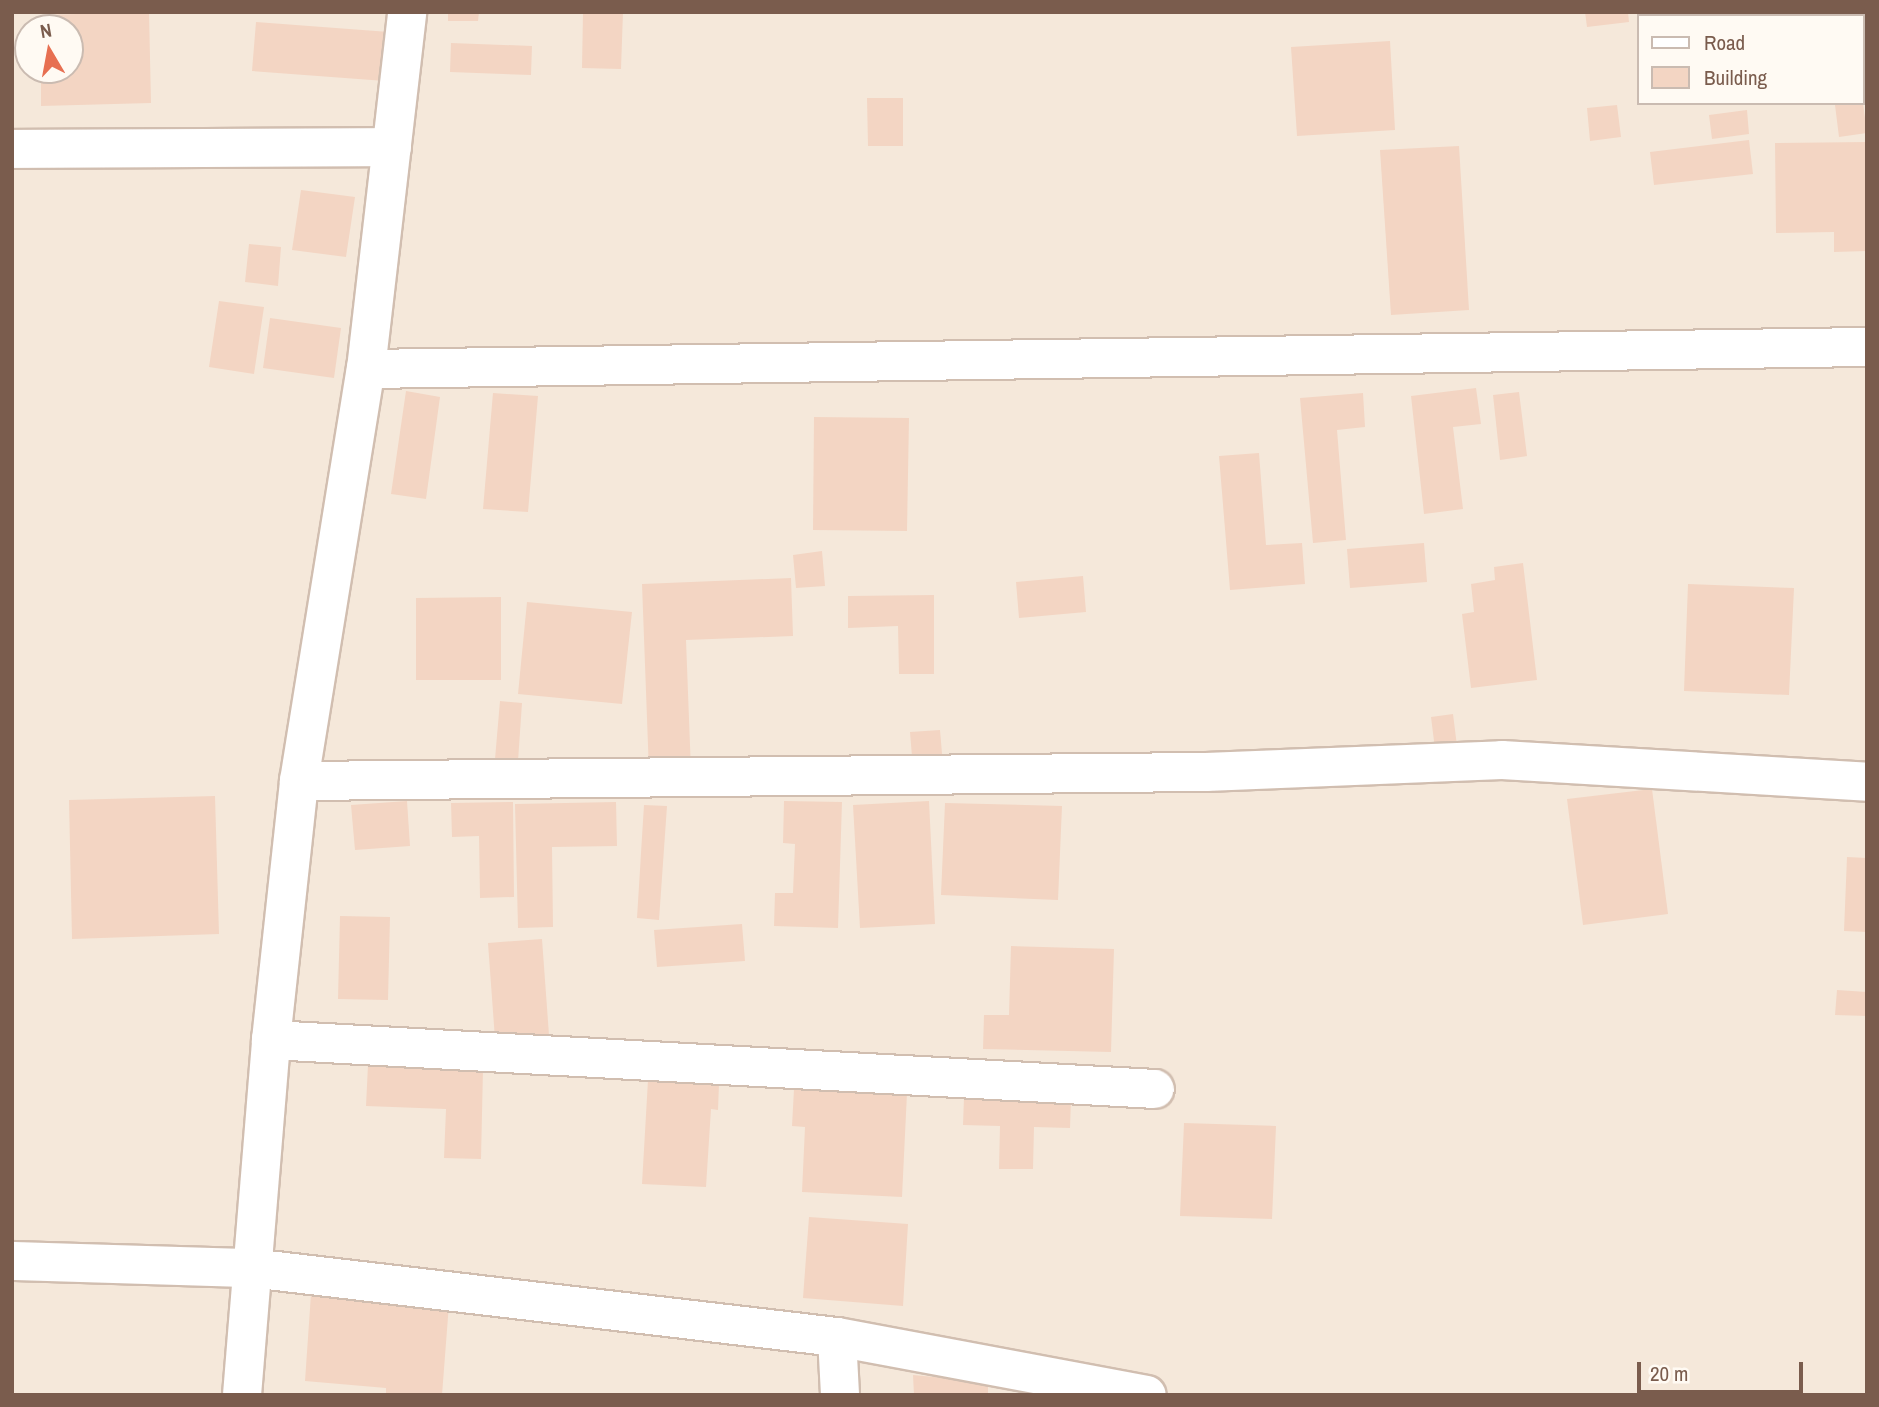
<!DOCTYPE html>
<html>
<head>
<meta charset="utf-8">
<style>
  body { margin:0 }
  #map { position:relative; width:1879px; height:1407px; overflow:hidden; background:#fdf6ec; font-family:"Archivo Narrow",sans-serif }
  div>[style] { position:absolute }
  .residential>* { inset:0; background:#f5e8da }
  .building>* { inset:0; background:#f3d5c3 }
  .roads { filter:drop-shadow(2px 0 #d1beb0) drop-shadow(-2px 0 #d1beb0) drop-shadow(0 2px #d1beb0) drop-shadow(0 -2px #d1beb0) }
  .minor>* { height:38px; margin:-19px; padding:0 19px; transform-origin:19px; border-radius:19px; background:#fff }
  span { translate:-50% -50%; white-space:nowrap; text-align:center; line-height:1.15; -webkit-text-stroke:6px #fffaf3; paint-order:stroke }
  .frame { position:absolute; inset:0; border:14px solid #7a5c4d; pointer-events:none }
  .legend { position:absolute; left:1637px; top:14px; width:228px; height:91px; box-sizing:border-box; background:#fffaf3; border:2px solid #cabbb1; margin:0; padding:9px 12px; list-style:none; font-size:21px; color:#7a5c4d }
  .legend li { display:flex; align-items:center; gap:14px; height:35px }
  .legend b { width:35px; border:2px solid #cabbb1 }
  .north { position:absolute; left:14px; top:14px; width:70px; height:70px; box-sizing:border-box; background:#fffaf3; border:2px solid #cabbb1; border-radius:50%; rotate:350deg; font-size:19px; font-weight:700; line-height:28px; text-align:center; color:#7a5c4d }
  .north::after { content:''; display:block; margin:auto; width:24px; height:32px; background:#e76f51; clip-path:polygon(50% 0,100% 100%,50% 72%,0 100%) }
  .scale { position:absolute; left:1637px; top:1362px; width:166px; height:32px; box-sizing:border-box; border:4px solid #7a5c4d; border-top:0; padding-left:9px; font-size:21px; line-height:24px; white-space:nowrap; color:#7a5c4d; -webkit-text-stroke:5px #fffaf3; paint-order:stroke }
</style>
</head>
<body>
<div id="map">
  <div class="residential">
    <i style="clip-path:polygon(evenodd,12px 12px,1867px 12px,1867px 1395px,12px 1395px,12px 12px,1639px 16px,1863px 16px,1863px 103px,1639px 103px,1639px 16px,12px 12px,28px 28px,70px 28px,70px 70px,28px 70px,28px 28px)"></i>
  </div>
  <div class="building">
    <i style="clip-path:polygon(149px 12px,151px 103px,41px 106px,41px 70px,70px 70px,70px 28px,40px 28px,40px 15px)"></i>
    <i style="clip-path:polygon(448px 12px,479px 12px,478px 21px,448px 21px)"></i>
    <i style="clip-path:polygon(583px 12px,623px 12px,621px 69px,582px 68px)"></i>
    <i style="clip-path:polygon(1585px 12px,1628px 12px,1629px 22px,1587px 27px)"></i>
    <i style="clip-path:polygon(1721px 12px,1779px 12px,1779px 15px,1722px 16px)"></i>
    <i style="clip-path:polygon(256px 22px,389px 32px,385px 81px,252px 71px)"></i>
    <i style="clip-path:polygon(1390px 41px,1395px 130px,1297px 136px,1291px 47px)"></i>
    <i style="clip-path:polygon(451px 43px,532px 46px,531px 75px,450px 72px)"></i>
    <i style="clip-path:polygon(867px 98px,903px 98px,903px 146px,868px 146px)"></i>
    <i style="clip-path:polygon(1863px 103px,1867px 133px,1839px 137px,1835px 105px)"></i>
    <i style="clip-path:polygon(1617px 105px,1621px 137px,1590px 141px,1587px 108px)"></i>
    <i style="clip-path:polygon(1747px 110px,1749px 134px,1712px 139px,1709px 115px)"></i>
    <i style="clip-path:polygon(1749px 140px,1753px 174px,1654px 185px,1650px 152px)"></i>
    <i style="clip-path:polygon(1867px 142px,1867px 251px,1834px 252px,1834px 232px,1776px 233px,1775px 143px)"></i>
    <i style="clip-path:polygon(1459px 146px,1469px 310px,1391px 315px,1380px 150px)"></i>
    <i style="clip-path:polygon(301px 190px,355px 197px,346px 257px,292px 250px)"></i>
    <i style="clip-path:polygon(249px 244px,281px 247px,278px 286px,245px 282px)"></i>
    <i style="clip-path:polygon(219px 301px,264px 307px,254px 374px,209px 367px)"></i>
    <i style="clip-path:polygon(270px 318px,341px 328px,334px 378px,263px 368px)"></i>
    <i style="clip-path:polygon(1476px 388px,1481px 424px,1453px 427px,1463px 509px,1424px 514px,1411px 396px)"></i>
    <i style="clip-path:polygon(406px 391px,440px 397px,426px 499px,391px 494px)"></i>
    <i style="clip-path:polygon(1519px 392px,1527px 456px,1500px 460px,1493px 395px)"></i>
    <i style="clip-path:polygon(493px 393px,538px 396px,528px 512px,483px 509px)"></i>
    <i style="clip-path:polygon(1363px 393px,1365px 427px,1337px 430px,1346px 540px,1313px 543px,1300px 398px)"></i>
    <i style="clip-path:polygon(814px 417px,909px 418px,907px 531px,813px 530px)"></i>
    <i style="clip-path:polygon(1259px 453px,1266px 545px,1302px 543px,1305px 584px,1230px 590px,1219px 456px)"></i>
    <i style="clip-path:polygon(1424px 543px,1427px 582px,1350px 588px,1347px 549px)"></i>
    <i style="clip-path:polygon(822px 551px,825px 586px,796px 588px,793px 555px)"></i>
    <i style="clip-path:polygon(1523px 563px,1537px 680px,1471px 688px,1462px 614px,1474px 612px,1471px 584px,1495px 580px,1494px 567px)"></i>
    <i style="clip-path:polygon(1083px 576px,1086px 612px,1019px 618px,1016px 582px)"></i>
    <i style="clip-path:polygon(791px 578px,793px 636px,686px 640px,691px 771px,649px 772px,642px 584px)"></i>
    <i style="clip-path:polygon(1688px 584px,1794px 588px,1789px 695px,1684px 691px)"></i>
    <i style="clip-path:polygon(934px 595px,934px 674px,899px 674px,898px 626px,848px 628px,848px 596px)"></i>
    <i style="clip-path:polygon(501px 597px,501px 680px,416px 680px,416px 598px)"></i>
    <i style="clip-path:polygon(527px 602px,632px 612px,622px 704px,518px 694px)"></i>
    <i style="clip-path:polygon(500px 701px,522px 703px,518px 761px,495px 759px)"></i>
    <i style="clip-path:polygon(1453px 714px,1457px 746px,1435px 749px,1431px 717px)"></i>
    <i style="clip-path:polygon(940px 730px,943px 765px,913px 769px,910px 732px)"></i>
    <i style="clip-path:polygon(1652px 789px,1668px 914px,1583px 925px,1567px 799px)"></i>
    <i style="clip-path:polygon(215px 796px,219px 934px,72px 939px,69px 800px)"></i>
    <i style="clip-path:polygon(407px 801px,410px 846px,355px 850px,351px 805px)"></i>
    <i style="clip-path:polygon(784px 801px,842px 802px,838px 928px,774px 926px,775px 893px,793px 893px,795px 844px,783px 843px)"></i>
    <i style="clip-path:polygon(929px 801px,935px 924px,860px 928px,853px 805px)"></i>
    <i style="clip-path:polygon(513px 802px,514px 897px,480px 898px,479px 836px,452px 837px,451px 803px)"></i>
    <i style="clip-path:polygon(616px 802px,617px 846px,552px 847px,553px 927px,518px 928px,515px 804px)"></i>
    <i style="clip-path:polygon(945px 803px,1062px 806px,1058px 900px,941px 895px)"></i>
    <i style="clip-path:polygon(644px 805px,667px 806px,659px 920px,637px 918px)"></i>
    <i style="clip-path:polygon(1847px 857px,1867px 858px,1867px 932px,1844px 931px)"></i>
    <i style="clip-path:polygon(340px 916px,390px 917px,388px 1000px,338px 999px)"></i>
    <i style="clip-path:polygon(742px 924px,745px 961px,657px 967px,654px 930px)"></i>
    <i style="clip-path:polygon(542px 939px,549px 1035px,495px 1039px,488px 943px)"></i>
    <i style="clip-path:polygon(1011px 946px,1114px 949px,1111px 1052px,983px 1049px,984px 1015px,1009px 1015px)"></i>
    <i style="clip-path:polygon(1837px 990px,1867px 992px,1867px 1016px,1835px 1015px)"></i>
    <i style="clip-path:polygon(368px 1065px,483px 1069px,481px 1159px,444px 1158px,446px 1109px,366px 1106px)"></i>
    <i style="clip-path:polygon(648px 1080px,719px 1084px,718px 1110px,711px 1109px,706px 1187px,642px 1184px)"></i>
    <i style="clip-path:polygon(794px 1089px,907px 1093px,902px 1197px,802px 1192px,805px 1127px,792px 1126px)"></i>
    <i style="clip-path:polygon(964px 1097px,1071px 1099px,1070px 1128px,1034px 1127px,1033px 1169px,999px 1169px,1000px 1126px,963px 1125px)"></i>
    <i style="clip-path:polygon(1184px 1123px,1276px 1126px,1272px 1219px,1180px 1216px)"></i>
    <i style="clip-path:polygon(809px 1217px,908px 1224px,903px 1306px,803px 1298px)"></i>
    <i style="clip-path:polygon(311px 1294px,449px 1304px,442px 1395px,386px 1395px,386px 1388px,305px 1381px)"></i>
    <i style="clip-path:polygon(913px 1375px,988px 1382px,988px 1395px,914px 1395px)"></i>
  </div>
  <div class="roads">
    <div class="minor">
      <i style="left:12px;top:149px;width:380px;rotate:-0.3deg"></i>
      <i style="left:366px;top:369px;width:1501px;rotate:-0.84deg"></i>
      <i style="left:299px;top:781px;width:907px;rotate:-0.57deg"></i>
      <i style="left:1206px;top:772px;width:296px;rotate:-2.3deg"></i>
      <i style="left:1502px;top:760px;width:366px;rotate:3.4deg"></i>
      <i style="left:271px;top:1040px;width:885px;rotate:3.17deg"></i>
      <i style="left:12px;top:1261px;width:239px;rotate:1.7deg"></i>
      <i style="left:251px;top:1268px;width:590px;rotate:6.72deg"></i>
      <i style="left:837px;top:1337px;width:315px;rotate:10.6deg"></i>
      <i style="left:837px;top:1337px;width:58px;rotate:87deg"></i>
      <i style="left:242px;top:1395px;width:356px;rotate:-85.3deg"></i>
      <i style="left:271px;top:1040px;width:261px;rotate:-83.8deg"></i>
      <i style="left:299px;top:781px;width:417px;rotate:-80.8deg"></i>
      <i style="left:366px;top:369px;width:359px;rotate:-83.4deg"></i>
    </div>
  </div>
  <div class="frame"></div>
  <ul class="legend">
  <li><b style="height:9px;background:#fff"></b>Road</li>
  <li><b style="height:19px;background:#f3d5c3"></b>Building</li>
  </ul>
  <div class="north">N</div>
  <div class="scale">20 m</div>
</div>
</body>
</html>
